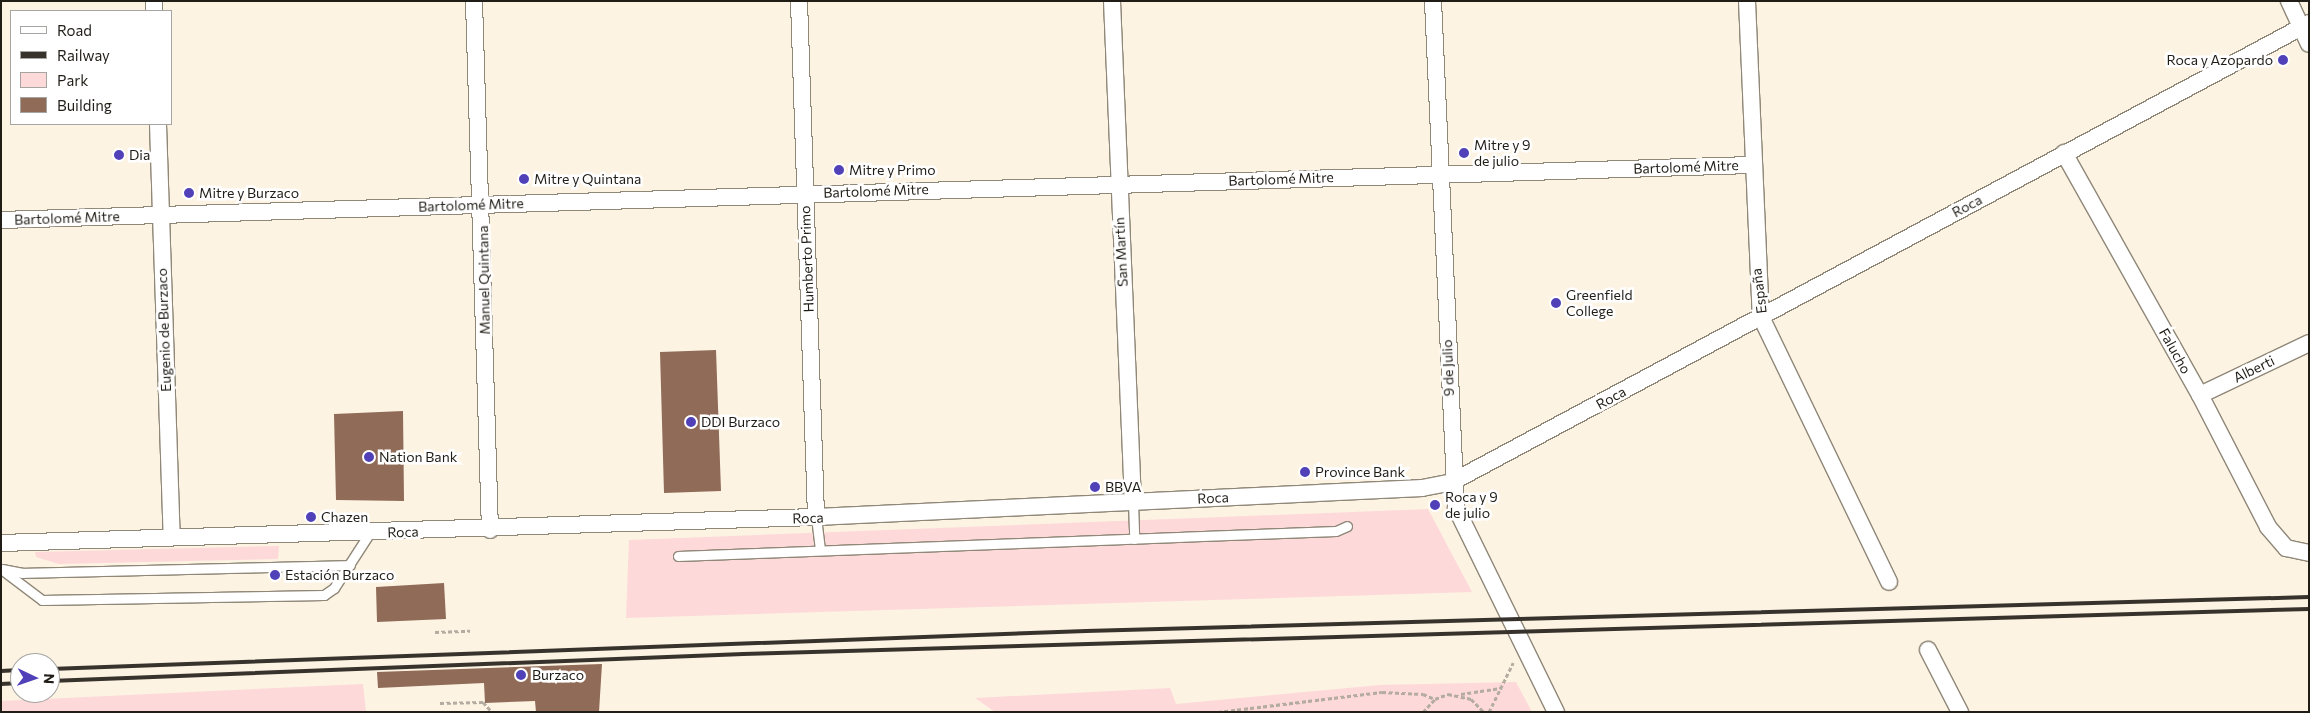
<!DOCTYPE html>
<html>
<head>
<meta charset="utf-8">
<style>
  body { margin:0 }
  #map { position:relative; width:2310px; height:713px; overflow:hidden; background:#fdf3e3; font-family:Commissioner,sans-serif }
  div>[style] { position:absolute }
  .green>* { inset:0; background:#fdd9d9 }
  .building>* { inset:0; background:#906b58 }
  .path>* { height:3px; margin-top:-1.5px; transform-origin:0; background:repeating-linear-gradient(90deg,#b4aca0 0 4px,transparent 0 6.5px) }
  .roads { filter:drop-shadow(1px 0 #8f8778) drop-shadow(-1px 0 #8f8778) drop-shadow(0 1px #8f8778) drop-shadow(0 -1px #8f8778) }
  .service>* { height:9px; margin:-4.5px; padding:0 4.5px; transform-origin:4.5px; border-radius:4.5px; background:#fff }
  .minor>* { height:16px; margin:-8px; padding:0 8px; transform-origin:8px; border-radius:8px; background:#fff }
  .rail>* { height:4px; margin:-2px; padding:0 2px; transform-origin:2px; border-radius:2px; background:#37332c }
  .dots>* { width:14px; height:14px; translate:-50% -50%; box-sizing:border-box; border:2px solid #fff; border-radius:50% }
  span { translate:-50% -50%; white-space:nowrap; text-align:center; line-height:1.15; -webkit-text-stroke:5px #fff; paint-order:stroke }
  .poi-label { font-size:14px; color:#201d17 }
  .right { translate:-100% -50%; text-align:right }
  .left { translate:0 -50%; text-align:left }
  .street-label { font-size:14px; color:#201d17 }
  .frame { position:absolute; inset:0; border:2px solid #201d17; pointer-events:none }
  .legend { position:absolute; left:10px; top:10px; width:162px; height:115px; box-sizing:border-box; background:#fff; border:1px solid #a6a5a2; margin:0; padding:6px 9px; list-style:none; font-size:15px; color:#201d17 }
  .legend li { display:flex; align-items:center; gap:10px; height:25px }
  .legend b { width:25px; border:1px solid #a6a5a2 }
  .north { position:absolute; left:10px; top:653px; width:50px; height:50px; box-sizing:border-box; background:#fff; border:1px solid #a6a5a2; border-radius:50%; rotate:93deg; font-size:14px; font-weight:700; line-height:20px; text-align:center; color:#201d17 }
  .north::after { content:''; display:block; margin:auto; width:18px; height:22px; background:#5141b8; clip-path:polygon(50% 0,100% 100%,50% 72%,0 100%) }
</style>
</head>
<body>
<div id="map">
  <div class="green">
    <i style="clip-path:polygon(1428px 509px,1472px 592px,626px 618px,629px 540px)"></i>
    <i style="clip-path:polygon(279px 546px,278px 559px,59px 564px,36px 557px,35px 552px)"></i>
    <i style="clip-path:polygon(1516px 682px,1532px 712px,995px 712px,975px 698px,1170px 688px,1176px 704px,1380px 685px)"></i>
    <i style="clip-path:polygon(363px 684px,366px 712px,3px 712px,1px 706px,1px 701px)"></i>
  </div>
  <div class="building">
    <i style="clip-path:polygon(716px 350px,721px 491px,664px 493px,660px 352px)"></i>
    <i style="clip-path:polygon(403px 411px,404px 501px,336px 500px,334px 414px)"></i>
    <i style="clip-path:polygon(444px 583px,446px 619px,377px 622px,376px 587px)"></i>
    <i style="clip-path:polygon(602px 664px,599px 712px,536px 712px,535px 701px,485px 703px,484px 683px,378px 688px,377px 672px)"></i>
  </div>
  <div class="path">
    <i style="left:435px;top:632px;width:35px;rotate:-2deg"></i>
    <i style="left:1461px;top:694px;width:40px;rotate:-8.5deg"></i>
    <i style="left:440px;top:703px;width:43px;rotate:-1.3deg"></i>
    <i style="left:483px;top:702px;width:13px;rotate:48deg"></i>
    <i style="left:1218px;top:712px;width:165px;rotate:-7deg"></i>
    <i style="left:1382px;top:692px;width:41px;rotate:2.8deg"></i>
    <i style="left:1423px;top:694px;width:13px;rotate:23deg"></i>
    <i style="left:1423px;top:712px;width:18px;rotate:-47deg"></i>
    <i style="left:1435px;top:699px;width:14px;rotate:-21deg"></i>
    <i style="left:1448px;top:694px;width:24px;rotate:12deg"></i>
    <i style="left:1471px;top:699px;width:18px;rotate:45deg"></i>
    <i style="left:1489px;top:712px;width:55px;rotate:-63.9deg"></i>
  </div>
  <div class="roads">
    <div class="service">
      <i style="left:1133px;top:502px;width:37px;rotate:88deg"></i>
      <i style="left:816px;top:517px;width:31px;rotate:83deg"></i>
      <i style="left:678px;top:556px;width:658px;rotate:-2.18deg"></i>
      <i style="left:1336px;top:531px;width:12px;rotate:-24deg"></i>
      <i style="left:1px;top:569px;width:51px;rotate:37.1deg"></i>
      <i style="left:42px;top:600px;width:282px;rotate:-1deg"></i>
      <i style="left:324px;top:595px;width:12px;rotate:-35deg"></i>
      <i style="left:334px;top:588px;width:64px;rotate:-57.1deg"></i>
      <i style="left:2px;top:569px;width:21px;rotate:11deg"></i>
      <i style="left:23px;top:573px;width:327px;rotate:-1.4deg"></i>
    </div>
    <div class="minor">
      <i style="left:154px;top:1px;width:10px;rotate:90deg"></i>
      <i style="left:474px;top:1px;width:529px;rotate:88.27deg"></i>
      <i style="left:799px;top:1px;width:516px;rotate:88.11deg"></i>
      <i style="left:1112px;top:1px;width:501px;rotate:87.6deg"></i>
      <i style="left:1433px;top:1px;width:508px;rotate:87.4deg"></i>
      <i style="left:1456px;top:508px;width:227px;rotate:63.9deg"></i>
      <i style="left:1747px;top:1px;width:316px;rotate:87.5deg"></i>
      <i style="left:1761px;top:317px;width:294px;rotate:64.2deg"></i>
      <i style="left:2289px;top:1px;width:47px;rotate:65.1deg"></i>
      <i style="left:158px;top:124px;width:412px;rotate:88.1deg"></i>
      <i style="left:2064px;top:153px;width:278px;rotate:60.7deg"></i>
      <i style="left:2200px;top:395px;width:148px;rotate:62.7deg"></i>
      <i style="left:2268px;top:527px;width:28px;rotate:49deg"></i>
      <i style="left:2286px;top:548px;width:24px;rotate:12deg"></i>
      <i style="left:1px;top:220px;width:1751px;rotate:-1.8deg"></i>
      <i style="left:2200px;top:395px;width:121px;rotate:-25.5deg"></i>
      <i style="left:1px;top:543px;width:815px;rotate:-1.83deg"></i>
      <i style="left:816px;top:517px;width:607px;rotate:-2.74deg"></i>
      <i style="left:1422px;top:488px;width:31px;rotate:-11deg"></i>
      <i style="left:1452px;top:482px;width:972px;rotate:-28.17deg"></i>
      <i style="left:1928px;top:650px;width:70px;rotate:62.7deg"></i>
    </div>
  </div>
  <div class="rail">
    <i style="left:50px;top:669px;width:1037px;rotate:-2.1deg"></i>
    <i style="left:1086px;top:631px;width:1223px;rotate:-1.59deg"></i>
    <i style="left:1px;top:671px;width:19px;rotate:-3deg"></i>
    <i style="left:50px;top:681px;width:694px;rotate:-2.23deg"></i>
    <i style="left:743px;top:654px;width:1567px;rotate:-1.65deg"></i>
    <i style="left:1px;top:684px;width:19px;rotate:-3deg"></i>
  </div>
  <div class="dots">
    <i style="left:2283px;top:60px;background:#5141b8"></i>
    <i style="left:1464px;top:153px;background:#5141b8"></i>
    <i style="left:119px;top:155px;background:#5141b8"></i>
    <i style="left:839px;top:170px;background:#5141b8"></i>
    <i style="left:524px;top:179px;background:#5141b8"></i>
    <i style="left:189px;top:193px;background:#5141b8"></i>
    <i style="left:1556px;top:303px;background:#5141b8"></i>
    <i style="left:691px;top:422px;background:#5141b8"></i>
    <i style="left:369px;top:457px;background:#5141b8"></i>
    <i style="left:1305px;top:472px;background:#5141b8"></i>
    <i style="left:1095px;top:487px;background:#5141b8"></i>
    <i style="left:1435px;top:505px;background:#5141b8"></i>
    <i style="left:311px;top:517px;background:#5141b8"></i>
    <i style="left:275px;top:575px;background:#5141b8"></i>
    <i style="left:521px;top:675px;background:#5141b8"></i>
  </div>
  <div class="poi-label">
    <span class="right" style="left:2273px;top:60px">Roca y Azopardo</span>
    <span class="left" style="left:1474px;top:153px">Mitre y 9<br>de julio</span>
    <span class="left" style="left:129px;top:155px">Dia</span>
    <span class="left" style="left:849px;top:170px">Mitre y Primo</span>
    <span class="left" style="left:534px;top:179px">Mitre y Quintana</span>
    <span class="left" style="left:199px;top:193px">Mitre y Burzaco</span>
    <span class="left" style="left:1566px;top:303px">Greenfield<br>College</span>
    <span class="left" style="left:701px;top:422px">DDI Burzaco</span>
    <span class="left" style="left:379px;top:457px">Nation Bank</span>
    <span class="left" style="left:1315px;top:472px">Province Bank</span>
    <span class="left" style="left:1105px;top:487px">BBVA</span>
    <span class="left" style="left:1445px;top:505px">Roca y 9<br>de julio</span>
    <span class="left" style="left:321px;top:517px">Chazen</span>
    <span class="left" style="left:285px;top:575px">Estación Burzaco</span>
    <span class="left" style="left:532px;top:675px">Burzaco</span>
  </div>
  <div class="street-label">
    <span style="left:1686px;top:167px;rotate:-2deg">Bartolomé Mitre</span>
    <span style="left:1281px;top:179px;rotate:-2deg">Bartolomé Mitre</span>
    <span style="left:876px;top:191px;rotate:-2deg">Bartolomé Mitre</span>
    <span style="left:471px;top:205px;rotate:-2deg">Bartolomé Mitre</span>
    <span style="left:1967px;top:206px;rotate:-28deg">Roca</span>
    <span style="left:67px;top:218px;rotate:-2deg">Bartolomé Mitre</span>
    <span style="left:1121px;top:252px;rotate:-93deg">San Martín</span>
    <span style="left:807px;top:259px;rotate:-92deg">Humberto Primo</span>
    <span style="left:484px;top:280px;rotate:-91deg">Manuel Quintana</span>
    <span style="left:1759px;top:291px;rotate:-97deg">España</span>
    <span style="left:164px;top:330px;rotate:-92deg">Eugenio de Burzaco</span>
    <span style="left:2175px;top:351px;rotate:61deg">Falucho</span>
    <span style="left:1448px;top:368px;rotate:-92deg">9 de Julio</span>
    <span style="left:2254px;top:369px;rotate:-26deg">Alberti</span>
    <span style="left:1611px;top:398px;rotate:-29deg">Roca</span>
    <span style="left:1213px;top:498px;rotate:-3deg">Roca</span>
    <span style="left:808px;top:518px;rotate:-2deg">Roca</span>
    <span style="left:403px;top:532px;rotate:-2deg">Roca</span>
  </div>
  <div class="frame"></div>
  <ul class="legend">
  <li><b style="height:6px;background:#fff"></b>Road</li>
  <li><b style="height:6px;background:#37332c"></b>Railway</li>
  <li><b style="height:14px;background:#fdd9d9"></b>Park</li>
  <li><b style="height:14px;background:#906b58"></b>Building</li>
  </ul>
  <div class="north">N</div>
</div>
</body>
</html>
